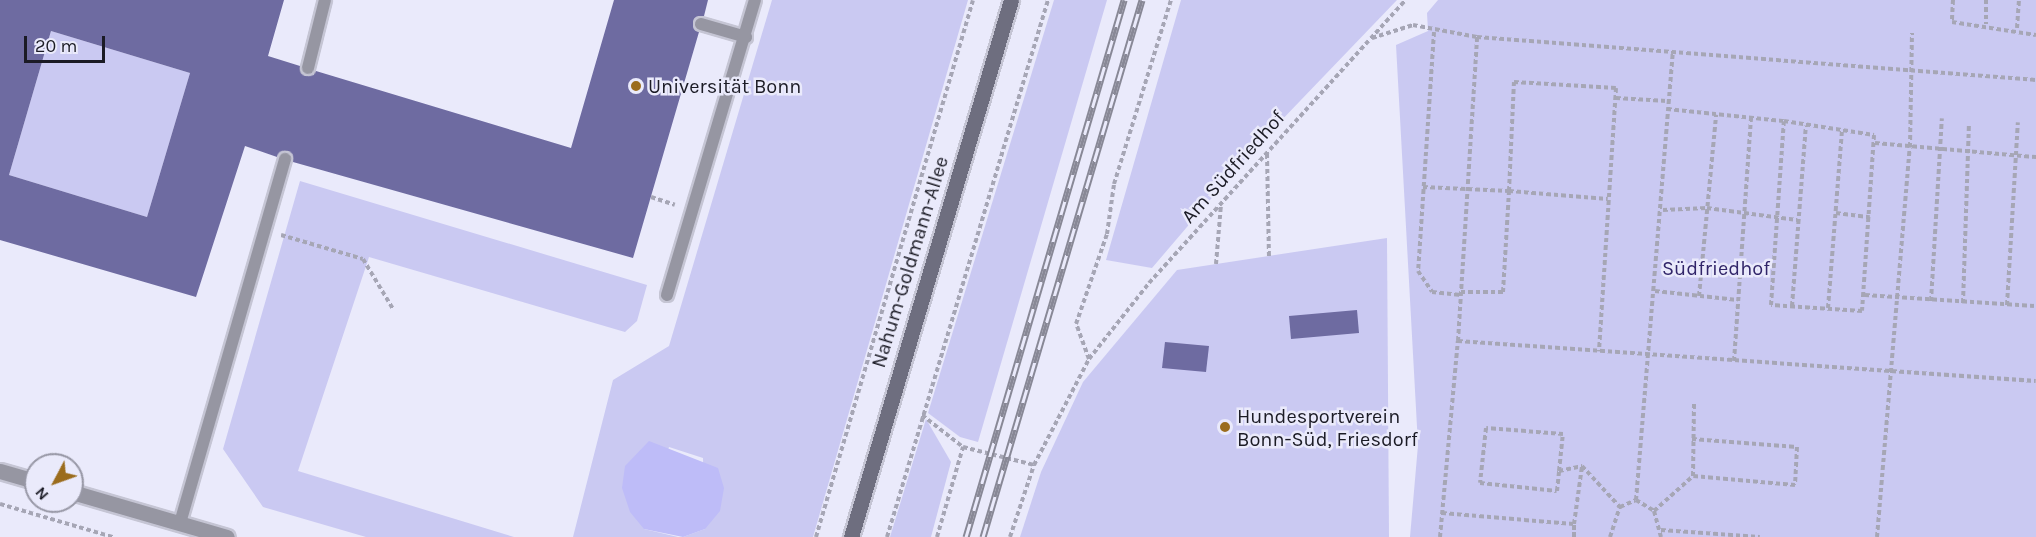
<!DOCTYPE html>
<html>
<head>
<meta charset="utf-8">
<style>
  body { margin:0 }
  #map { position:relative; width:2036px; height:537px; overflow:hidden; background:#eaeafb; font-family:Karla,sans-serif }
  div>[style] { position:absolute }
  .green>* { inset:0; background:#cac9f2 }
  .water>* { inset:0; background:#bebcf8 }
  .building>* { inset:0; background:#6e6ba1 }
  .path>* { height:4px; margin-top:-2px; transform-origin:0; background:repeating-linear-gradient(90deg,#a6a6b5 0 4.5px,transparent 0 7.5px) }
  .roads { filter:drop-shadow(2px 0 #c5c5d4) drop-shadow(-2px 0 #c5c5d4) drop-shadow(0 2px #c5c5d4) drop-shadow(0 -2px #c5c5d4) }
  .service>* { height:12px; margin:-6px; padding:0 6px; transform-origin:6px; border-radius:6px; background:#9696a2 }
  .minor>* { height:15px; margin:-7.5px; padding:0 7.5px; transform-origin:7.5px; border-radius:7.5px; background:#9696a2 }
  .secondary>* { height:15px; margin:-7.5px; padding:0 7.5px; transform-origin:7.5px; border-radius:7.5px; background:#6e6e7f }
  .rail>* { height:7px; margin-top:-3.5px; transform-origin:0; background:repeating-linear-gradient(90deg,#eaeafb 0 14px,#888896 0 28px); box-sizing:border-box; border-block:2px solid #888896 }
  .dots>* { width:16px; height:16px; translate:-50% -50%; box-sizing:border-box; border:3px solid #eaeafb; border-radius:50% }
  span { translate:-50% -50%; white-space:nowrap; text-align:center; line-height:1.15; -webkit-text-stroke:5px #eaeafb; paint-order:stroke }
  .poi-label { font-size:20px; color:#1b1b25 }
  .left { translate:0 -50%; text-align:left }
  .street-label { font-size:20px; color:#1b1b25 }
  .park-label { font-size:20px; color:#312569 }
  .north { position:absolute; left:24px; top:453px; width:60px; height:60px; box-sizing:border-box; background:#eaeafb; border:2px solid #9797a5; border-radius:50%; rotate:229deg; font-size:16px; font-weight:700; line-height:24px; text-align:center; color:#1b1b25 }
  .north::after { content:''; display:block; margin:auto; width:21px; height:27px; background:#9b6c1d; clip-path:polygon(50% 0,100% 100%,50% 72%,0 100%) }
  .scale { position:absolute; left:24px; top:36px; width:81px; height:27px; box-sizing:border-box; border:3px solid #1b1b25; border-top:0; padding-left:8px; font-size:18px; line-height:21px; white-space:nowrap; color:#1b1b25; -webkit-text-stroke:4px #eaeafb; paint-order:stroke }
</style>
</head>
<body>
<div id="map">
  <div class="green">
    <i style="clip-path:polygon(772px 0,968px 0,813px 537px,683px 537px,705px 529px,703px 458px,669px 447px,644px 529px,678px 537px,573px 537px,613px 380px,669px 346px)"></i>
    <i style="clip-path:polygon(1054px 0,1107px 0,978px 442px,960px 437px,928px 413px)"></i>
    <i style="clip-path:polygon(1181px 0,1397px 0,1251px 152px,1152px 268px,1106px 260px)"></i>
    <i style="clip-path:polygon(1438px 0,2036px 0,2036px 537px,1410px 537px,1418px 445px,1396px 45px,1428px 31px,1427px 13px)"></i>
    <i style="clip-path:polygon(51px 31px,190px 73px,147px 217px,9px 175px)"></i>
    <i style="clip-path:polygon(300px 181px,647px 285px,637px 321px,625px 332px,369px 257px,298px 471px,514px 537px,366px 537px,263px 507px,223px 449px)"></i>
    <i style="clip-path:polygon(1387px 238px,1389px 537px,1020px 537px,1041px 472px,1083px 382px,1177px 270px)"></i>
    <i style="clip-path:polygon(926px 419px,951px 462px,931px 537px,890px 537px)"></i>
  </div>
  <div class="water">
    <i style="clip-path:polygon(649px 441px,718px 468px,724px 488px,720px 511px,705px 529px,683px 537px,644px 529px,630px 512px,622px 488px,625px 466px)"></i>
  </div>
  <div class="building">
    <i style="clip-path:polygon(evenodd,0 0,284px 0,268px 56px,300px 66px,305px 76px,316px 71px,571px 148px,614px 0,708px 0,704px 16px,693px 22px,699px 32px,633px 258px,293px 162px,288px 151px,277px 157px,245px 146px,196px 297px,0 240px,0 0,51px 31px,190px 73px,147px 217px,9px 175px,51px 31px)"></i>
    <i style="clip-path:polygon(1357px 310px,1359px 333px,1291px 339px,1289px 316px)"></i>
    <i style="clip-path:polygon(1165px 342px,1209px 346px,1206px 372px,1162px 368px)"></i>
  </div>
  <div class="path">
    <i style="left:1953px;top:0;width:22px;rotate:93deg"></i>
    <i style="left:1952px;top:22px;width:85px;rotate:8.8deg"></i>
    <i style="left:1986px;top:0;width:24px;rotate:90deg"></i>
    <i style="left:2017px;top:28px;width:28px;rotate:-86deg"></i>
    <i style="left:1434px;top:32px;width:240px;rotate:93.8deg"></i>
    <i style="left:1418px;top:271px;width:25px;rotate:56deg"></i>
    <i style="left:1432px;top:292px;width:29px;rotate:6deg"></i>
    <i style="left:1372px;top:38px;width:43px;rotate:-17.6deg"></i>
    <i style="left:1413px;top:25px;width:65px;rotate:10.6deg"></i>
    <i style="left:1477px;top:37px;width:561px;rotate:4.4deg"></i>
    <i style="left:1616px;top:98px;width:51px;rotate:3.4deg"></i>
    <i style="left:1667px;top:109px;width:118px;rotate:5.9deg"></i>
    <i style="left:1784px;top:121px;width:91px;rotate:8.8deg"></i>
    <i style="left:1874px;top:135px;width:176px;rotate:93.9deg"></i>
    <i style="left:1862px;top:311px;width:91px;rotate:-176.2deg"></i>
    <i style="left:1771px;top:305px;width:184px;rotate:-86deg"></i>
    <i style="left:1875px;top:143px;width:162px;rotate:5deg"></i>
    <i style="left:1267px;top:154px;width:102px;rotate:88.9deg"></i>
    <i style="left:1423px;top:187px;width:86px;rotate:2.7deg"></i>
    <i style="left:1509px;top:191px;width:109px;rotate:-87.4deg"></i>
    <i style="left:1514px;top:82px;width:102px;rotate:3.4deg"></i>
    <i style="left:1616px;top:88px;width:264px;rotate:93.7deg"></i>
    <i style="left:651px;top:197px;width:25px;rotate:18deg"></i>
    <i style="left:1663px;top:210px;width:44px;rotate:-2.6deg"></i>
    <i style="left:1707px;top:208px;width:91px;rotate:7.6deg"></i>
    <i style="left:1836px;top:213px;width:34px;rotate:7deg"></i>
    <i style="left:281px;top:235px;width:85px;rotate:16.3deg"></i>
    <i style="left:363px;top:259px;width:58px;rotate:59deg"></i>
    <i style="left:1216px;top:264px;width:59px;rotate:-85.2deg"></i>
    <i style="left:1655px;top:291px;width:83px;rotate:6.2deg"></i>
    <i style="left:1461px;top:292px;width:42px"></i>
    <i style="left:1503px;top:292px;width:101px;rotate:-86.6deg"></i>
    <i style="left:1509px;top:191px;width:99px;rotate:4.6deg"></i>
    <i style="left:1865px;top:295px;width:171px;rotate:3.7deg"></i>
    <i style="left:1699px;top:296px;width:182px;rotate:-84.6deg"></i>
    <i style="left:1931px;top:301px;width:183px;rotate:-86.6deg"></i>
    <i style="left:1963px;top:303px;width:180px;rotate:-88.1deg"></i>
    <i style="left:2007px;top:305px;width:183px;rotate:-86.6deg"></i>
    <i style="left:1792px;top:306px;width:181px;rotate:-85.6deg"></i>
    <i style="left:1828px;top:308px;width:178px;rotate:-85.5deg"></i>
    <i style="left:1458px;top:341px;width:305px;rotate:-86.4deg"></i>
    <i style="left:1089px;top:359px;width:37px;rotate:-110deg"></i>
    <i style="left:1076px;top:324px;width:95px;rotate:-71deg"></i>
    <i style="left:1107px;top:234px;width:50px;rotate:-82deg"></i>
    <i style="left:1114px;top:184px;width:193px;rotate:-72.8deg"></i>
    <i style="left:1734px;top:361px;width:243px;rotate:-86deg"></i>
    <i style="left:922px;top:415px;width:52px;rotate:38deg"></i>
    <i style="left:963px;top:447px;width:73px;rotate:14.2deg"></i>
    <i style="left:1692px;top:439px;width:105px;rotate:4.4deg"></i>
    <i style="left:1797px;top:447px;width:38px;rotate:93deg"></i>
    <i style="left:1795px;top:485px;width:102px;rotate:-175deg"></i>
    <i style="left:1559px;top:471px;width:37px;rotate:-84deg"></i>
    <i style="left:1563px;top:434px;width:77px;rotate:-175.5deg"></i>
    <i style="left:1486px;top:428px;width:55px;rotate:96.2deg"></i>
    <i style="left:1480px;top:483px;width:77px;rotate:5.9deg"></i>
    <i style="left:1557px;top:491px;width:20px;rotate:-84deg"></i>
    <i style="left:1559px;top:471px;width:24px;rotate:-12deg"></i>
    <i style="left:1636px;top:500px;width:450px;rotate:-85.3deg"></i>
    <i style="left:0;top:504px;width:118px;rotate:16.3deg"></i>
    <i style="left:1654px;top:511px;width:52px;rotate:-41.9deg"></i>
    <i style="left:1693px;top:476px;width:75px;rotate:-89.2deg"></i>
    <i style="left:1442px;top:513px;width:132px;rotate:4.8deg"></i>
    <i style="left:1574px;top:524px;width:59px;rotate:-82.1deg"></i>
    <i style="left:1582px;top:466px;width:56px;rotate:47.2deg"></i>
    <i style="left:1661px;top:530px;width:99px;rotate:4deg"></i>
    <i style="left:816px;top:537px;width:559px;rotate:-73.7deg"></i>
    <i style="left:887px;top:537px;width:561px;rotate:-73.31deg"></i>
    <i style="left:937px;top:537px;width:94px;rotate:-73.9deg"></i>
    <i style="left:1010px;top:537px;width:76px;rotate:-71.6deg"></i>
    <i style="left:1034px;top:465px;width:119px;rotate:-62.6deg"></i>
    <i style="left:1089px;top:359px;width:97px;rotate:-51.7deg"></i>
    <i style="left:1149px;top:283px;width:382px;rotate:-47.8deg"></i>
    <i style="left:1440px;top:537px;width:197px;rotate:-84.8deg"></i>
    <i style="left:1458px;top:341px;width:579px;rotate:3.96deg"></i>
    <i style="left:1574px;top:537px;width:13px;rotate:-90deg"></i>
    <i style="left:1610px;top:537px;width:32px;rotate:-72deg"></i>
    <i style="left:1620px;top:507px;width:17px;rotate:-24deg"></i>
    <i style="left:1636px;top:500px;width:21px;rotate:31deg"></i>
    <i style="left:1654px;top:511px;width:27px;rotate:75deg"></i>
    <i style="left:1877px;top:537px;width:391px;rotate:-85.2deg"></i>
    <i style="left:1910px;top:147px;width:114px;rotate:-89deg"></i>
  </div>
  <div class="roads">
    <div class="service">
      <i style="left:701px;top:24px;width:47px;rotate:16.1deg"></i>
      <i style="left:308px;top:68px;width:70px;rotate:-76deg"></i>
      <i style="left:667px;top:295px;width:308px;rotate:-73.4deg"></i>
      <i style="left:180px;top:523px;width:379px;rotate:-73.9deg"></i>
    </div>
    <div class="minor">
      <i style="left:0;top:471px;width:37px;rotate:16deg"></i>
      <i style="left:72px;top:492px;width:161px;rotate:16.2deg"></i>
    </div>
    <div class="secondary">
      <i style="left:851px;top:537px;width:560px;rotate:-73.41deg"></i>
    </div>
  </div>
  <div class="rail">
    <i style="left:966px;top:537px;width:560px;rotate:-73.6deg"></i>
    <i style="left:983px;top:537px;width:560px;rotate:-73.51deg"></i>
  </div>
  <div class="dots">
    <i style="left:636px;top:86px;background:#9b6c1d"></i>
    <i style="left:1225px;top:427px;background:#9b6c1d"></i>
  </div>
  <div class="poi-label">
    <span class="left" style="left:648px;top:86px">Universität Bonn</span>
    <span class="left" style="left:1237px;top:428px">Hundesportverein<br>Bonn-Süd, Friesdorf</span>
  </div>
  <div class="street-label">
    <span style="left:1233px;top:167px;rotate:-48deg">Am Südfriedhof</span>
    <span style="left:910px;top:262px;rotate:-73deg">Nahum-Goldmann-Allee</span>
  </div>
  <div class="park-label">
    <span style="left:1716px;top:268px">Südfriedhof</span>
  </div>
  <div class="north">N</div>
  <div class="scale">20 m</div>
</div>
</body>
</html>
